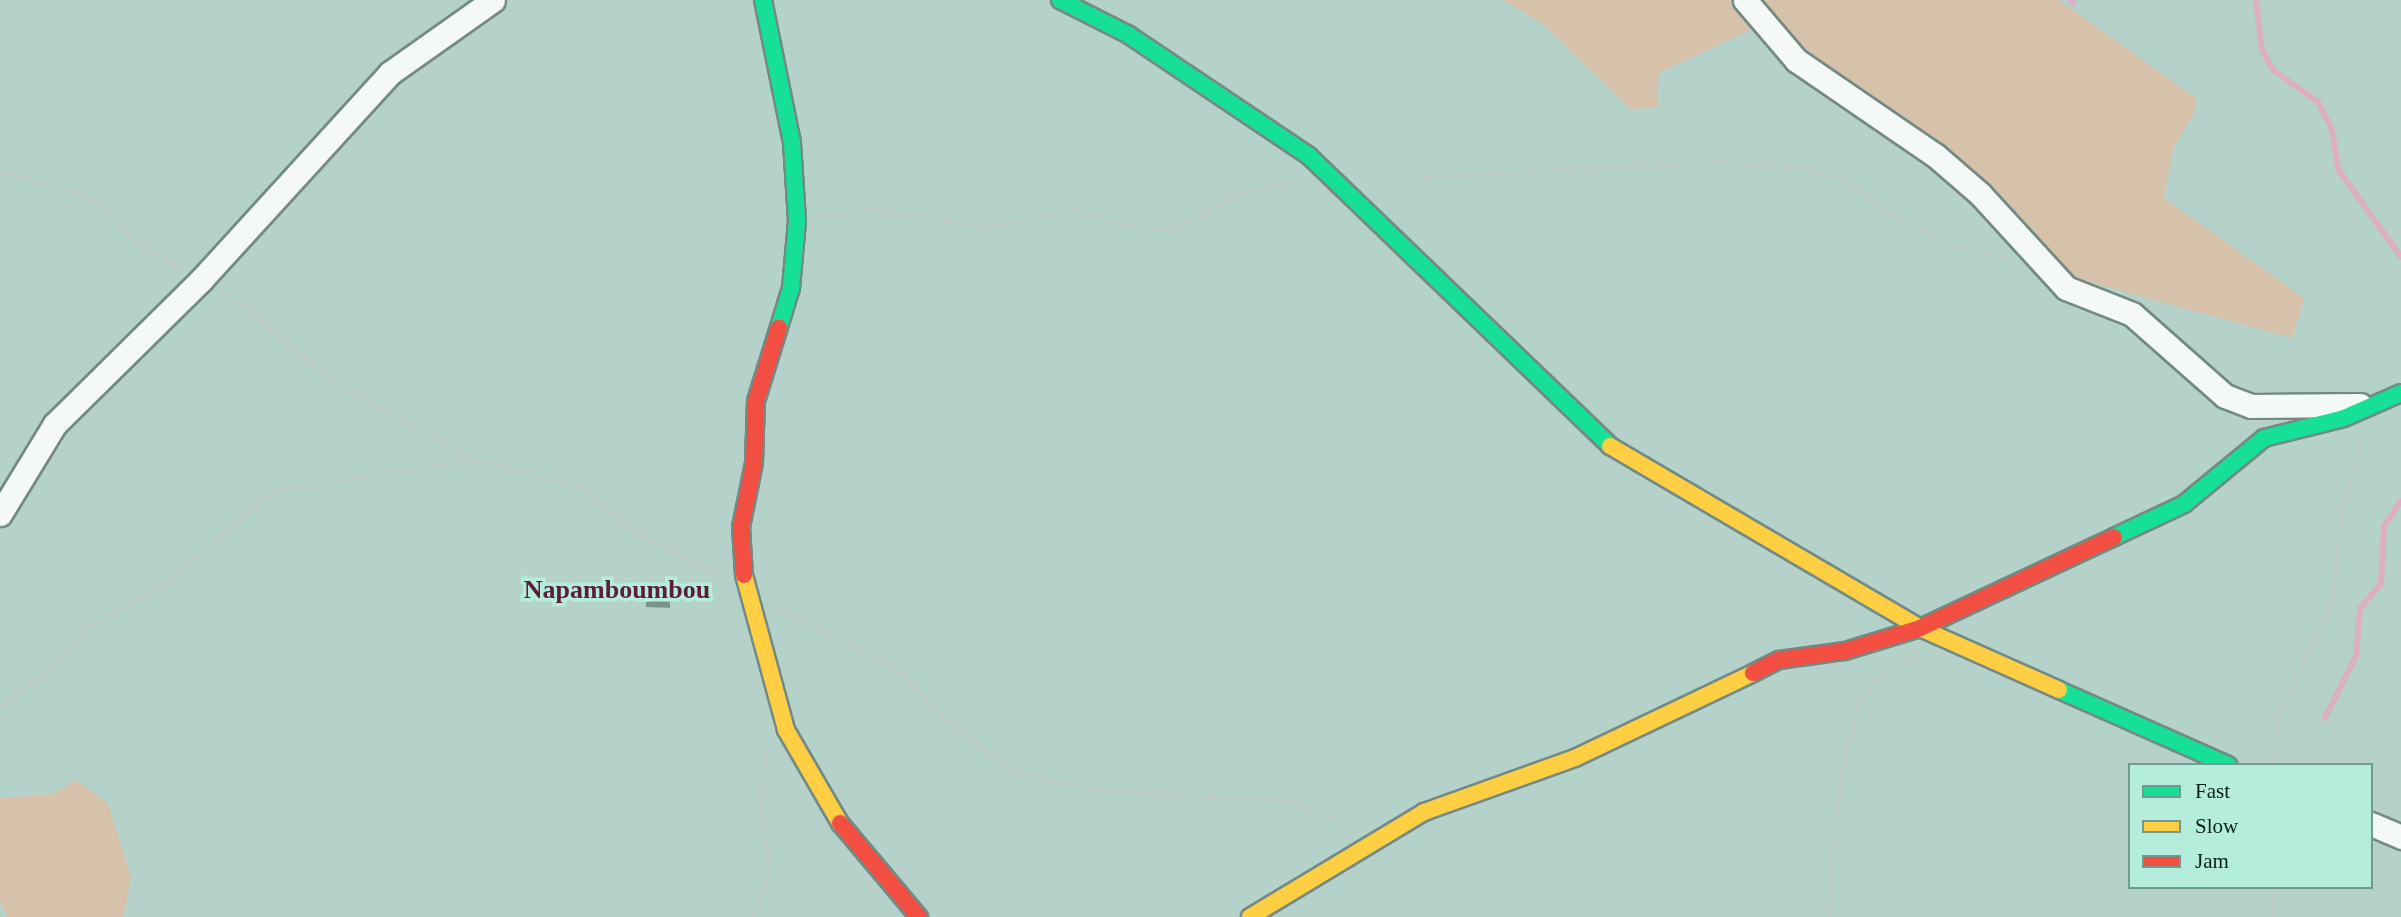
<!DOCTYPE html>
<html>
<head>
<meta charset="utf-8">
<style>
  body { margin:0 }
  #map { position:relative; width:2401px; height:917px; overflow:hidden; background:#b5d2ca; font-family:"Times New Roman",serif }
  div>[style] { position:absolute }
  .green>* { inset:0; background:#d6c2aa }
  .stream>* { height:6px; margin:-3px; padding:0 3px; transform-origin:3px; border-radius:3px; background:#dcafc2 }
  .building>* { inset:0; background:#7b928c }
  .path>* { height:3.5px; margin-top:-1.75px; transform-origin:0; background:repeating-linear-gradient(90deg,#c2cbc8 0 5px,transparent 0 8.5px) }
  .roads { filter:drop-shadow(2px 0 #738a84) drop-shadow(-2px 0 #738a84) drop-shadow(0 2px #738a84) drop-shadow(0 -2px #738a84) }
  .street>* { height:23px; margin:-11.5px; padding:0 11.5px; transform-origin:11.5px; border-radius:11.5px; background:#f4f8f7 }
  .fast>* { height:16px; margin:-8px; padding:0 8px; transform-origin:8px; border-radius:8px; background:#16e098 }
  .slow>* { height:16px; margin:-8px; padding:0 8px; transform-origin:8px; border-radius:8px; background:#ffcf43 }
  .jam>* { height:16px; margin:-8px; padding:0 8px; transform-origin:8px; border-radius:8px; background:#f24e42 }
  span { translate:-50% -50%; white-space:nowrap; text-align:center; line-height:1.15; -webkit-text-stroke:7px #b5eddc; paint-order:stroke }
  .quarter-label { font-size:26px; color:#5d1c3b; font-weight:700 }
  .legend { position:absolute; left:2128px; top:763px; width:245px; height:126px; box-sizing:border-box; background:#b5eddc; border:2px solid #709b8e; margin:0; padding:9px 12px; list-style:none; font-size:21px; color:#081f19 }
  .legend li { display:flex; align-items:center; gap:14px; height:35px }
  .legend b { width:35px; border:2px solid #709b8e }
</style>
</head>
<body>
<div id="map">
  <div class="green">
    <i style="clip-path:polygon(1503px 0,2059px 0,2197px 99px,2194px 114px,2174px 147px,2164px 198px,2305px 299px,2292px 338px,2052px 272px,1980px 194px,1764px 24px,1659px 73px,1657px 107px,1631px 110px,1543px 24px)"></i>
    <i style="clip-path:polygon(76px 780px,108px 803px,131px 877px,124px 917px,7px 917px,0 902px,0 798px,53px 794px)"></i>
  </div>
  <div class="stream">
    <i style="left:2071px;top:0;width:4px;rotate:56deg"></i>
    <i style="left:2256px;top:0;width:50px;rotate:83.2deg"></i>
    <i style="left:2262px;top:50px;width:23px;rotate:61deg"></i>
    <i style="left:2273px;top:70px;width:55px;rotate:35.4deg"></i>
    <i style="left:2318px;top:102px;width:31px;rotate:63deg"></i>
    <i style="left:2332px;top:130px;width:39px;rotate:81deg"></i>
    <i style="left:2338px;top:169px;width:108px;rotate:54.4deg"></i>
    <i style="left:2325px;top:718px;width:69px;rotate:-63.4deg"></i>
    <i style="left:2356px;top:656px;width:48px;rotate:-85.2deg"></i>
    <i style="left:2360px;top:608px;width:32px;rotate:-49deg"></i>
    <i style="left:2381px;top:584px;width:58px;rotate:-87deg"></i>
    <i style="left:2384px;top:526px;width:30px;rotate:-56deg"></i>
  </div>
  <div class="building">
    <i style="clip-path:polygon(646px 591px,670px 591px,670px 608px,646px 607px)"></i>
  </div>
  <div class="path">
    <i style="left:0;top:171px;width:84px;rotate:15.9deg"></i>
    <i style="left:81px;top:194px;width:31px;rotate:31deg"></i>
    <i style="left:108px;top:210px;width:32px;rotate:54deg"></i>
    <i style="left:127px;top:236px;width:65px;rotate:30.5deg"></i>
    <i style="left:1371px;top:181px;width:342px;rotate:-3.2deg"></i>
    <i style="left:1712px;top:162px;width:88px;rotate:3.9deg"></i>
    <i style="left:1800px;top:168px;width:42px;rotate:15deg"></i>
    <i style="left:1841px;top:179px;width:59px;rotate:36.1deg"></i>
    <i style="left:1889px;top:214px;width:60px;rotate:27.8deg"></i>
    <i style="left:1942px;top:242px;width:73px;rotate:15deg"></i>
    <i style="left:821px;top:217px;width:48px;rotate:-8.5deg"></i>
    <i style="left:868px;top:210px;width:125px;rotate:8.3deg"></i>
    <i style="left:992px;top:228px;width:87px;rotate:-12deg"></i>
    <i style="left:1077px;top:210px;width:52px;rotate:18.1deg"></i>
    <i style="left:1126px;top:226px;width:43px;rotate:6.6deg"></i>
    <i style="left:1169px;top:231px;width:76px;rotate:-27.6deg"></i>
    <i style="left:1236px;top:196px;width:33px;rotate:-16deg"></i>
    <i style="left:1268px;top:187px;width:36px;rotate:-2deg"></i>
    <i style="left:219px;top:291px;width:50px;rotate:34.3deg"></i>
    <i style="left:260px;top:319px;width:84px;rotate:40.7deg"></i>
    <i style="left:324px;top:374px;width:62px;rotate:32.4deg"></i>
    <i style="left:376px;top:407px;width:112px;rotate:27.7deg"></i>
    <i style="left:777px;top:607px;width:130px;rotate:27deg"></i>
    <i style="left:893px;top:666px;width:78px;rotate:45.5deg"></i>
    <i style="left:948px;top:722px;width:79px;rotate:36.7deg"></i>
    <i style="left:1011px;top:769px;width:24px;rotate:22deg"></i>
    <i style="left:1033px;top:778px;width:87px;rotate:9.2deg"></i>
    <i style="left:1119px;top:792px;width:169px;rotate:3deg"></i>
    <i style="left:1288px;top:801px;width:68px;rotate:22.4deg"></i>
    <i style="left:0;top:707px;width:48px;rotate:-35.7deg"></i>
    <i style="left:39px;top:679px;width:73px;rotate:-45.6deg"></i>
    <i style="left:90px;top:627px;width:89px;rotate:-29.7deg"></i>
    <i style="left:167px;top:583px;width:141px;rotate:-40.7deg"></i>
    <i style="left:274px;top:491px;width:205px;rotate:-8.7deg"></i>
    <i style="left:477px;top:460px;width:109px;rotate:15.4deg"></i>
    <i style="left:582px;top:489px;width:70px;rotate:38.7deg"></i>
    <i style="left:637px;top:533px;width:91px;rotate:27.4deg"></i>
    <i style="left:2273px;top:765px;width:50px;rotate:-84.3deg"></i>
    <i style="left:2278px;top:715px;width:125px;rotate:-64.5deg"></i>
    <i style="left:2332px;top:602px;width:94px;rotate:-83.9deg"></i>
    <i style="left:2342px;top:509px;width:76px;rotate:-74deg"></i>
    <i style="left:2273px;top:887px;width:30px;rotate:88deg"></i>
    <i style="left:753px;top:917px;width:46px;rotate:-69.6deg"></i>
    <i style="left:769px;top:874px;width:78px;rotate:-96.7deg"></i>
    <i style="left:760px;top:797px;width:52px;rotate:-83.4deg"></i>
    <i style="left:1828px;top:917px;width:144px;rotate:-84.8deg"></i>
    <i style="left:1841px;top:774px;width:71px;rotate:-76.2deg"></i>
    <i style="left:1858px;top:705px;width:30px;rotate:-56deg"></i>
    <i style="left:1875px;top:680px;width:50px;rotate:-28.6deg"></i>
  </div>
  <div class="roads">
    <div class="street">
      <i style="left:1745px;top:0;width:79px;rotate:49.6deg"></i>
      <i style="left:1796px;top:60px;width:168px;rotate:34.4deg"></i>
      <i style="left:1935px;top:155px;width:60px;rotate:40.9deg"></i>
      <i style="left:1980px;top:194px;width:127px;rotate:47.5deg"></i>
      <i style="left:2066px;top:288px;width:71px;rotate:21.5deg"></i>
      <i style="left:2132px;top:314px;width:124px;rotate:41.4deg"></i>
      <i style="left:2225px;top:396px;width:28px;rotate:21deg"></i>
      <i style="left:2251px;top:406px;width:109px;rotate:-0.5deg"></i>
      <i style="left:0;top:514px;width:105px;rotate:-58.6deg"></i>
      <i style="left:55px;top:424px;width:205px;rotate:-44.6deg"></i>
      <i style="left:201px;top:280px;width:280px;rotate:-47.6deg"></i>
      <i style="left:390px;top:73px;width:126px;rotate:-35.3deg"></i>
      <i style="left:2371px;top:824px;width:33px;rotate:23deg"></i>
    </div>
    <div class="fast">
      <i style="left:763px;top:0;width:146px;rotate:78.5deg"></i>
      <i style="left:792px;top:143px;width:78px;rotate:86.3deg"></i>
      <i style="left:797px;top:221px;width:67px;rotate:95.1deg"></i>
      <i style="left:791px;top:288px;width:41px;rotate:107.1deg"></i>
      <i style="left:1060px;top:0;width:77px;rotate:26.9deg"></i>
      <i style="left:1129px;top:35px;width:217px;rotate:33.9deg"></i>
      <i style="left:1309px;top:156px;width:418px;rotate:43.9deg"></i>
      <i style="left:2114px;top:537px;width:77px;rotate:-25.2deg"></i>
      <i style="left:2184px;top:504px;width:104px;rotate:-39.5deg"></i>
      <i style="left:2264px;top:438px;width:82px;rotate:-14deg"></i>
      <i style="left:2344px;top:418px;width:62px;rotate:-23.7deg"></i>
      <i style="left:2059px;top:690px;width:185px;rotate:23.9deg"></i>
    </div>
    <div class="slow">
      <i style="left:1610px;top:446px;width:359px;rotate:30.4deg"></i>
      <i style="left:1920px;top:628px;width:152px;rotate:24deg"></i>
      <i style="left:744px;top:575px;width:161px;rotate:74.8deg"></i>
      <i style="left:786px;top:730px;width:108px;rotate:59.9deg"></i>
      <i style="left:1250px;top:917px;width:203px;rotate:-31.1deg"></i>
      <i style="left:1424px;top:812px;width:160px;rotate:-19.7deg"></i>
      <i style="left:1575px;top:758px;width:197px;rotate:-25.5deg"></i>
    </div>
    <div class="jam">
      <i style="left:744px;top:575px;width:48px;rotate:-93.6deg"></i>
      <i style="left:741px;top:527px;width:65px;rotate:-78.5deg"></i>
      <i style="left:754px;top:463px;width:62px;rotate:-88.2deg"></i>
      <i style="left:756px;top:401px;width:77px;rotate:-72.7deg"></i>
      <i style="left:1753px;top:673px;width:29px;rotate:-27deg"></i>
      <i style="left:1779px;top:660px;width:67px;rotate:-7.8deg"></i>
      <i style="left:1845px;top:651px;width:78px;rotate:-17deg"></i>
      <i style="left:1920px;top:628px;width:214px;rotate:-25.1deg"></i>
      <i style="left:840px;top:823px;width:123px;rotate:50deg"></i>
    </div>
  </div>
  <div class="quarter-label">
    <span style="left:617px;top:590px">Napamboumbou</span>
  </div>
  <ul class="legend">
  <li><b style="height:9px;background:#16e098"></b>Fast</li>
  <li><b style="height:9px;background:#ffcf43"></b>Slow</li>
  <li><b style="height:9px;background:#f24e42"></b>Jam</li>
  </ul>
</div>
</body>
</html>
